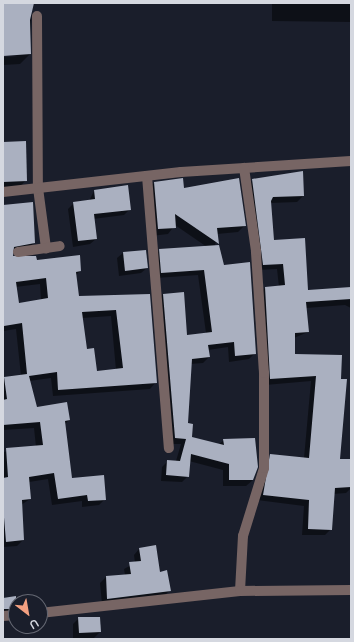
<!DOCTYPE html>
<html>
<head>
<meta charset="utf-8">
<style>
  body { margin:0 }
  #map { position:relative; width:354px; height:642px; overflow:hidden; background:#1a1e2b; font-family:"Varela Round",sans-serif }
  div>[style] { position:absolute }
  .shadow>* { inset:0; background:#0007 }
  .building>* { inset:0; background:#aab0c0 }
  .minor>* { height:10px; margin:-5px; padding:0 5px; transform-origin:5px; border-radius:5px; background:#776564 }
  span { translate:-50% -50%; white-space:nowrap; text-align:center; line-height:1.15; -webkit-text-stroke:4px #1a1e2b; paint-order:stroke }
  .frame { position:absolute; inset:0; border:4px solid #d5d8e0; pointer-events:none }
  .north { position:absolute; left:8px; top:594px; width:40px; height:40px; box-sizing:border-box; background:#1a1e2b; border:1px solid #656873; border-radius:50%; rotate:149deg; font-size:11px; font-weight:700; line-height:16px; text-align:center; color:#d5d8e0 }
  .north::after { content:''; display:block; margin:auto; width:14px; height:18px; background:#f3a081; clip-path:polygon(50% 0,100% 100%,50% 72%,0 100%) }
</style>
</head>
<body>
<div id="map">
  <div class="shadow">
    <i style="clip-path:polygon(3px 3px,32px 3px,30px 54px,20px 64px,3px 65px,3px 57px,21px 56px,3px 55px)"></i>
    <i style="clip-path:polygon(272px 3px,351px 3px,351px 22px,272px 21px)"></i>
    <i style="clip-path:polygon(3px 142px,26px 180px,18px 189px,3px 190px)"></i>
    <i style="clip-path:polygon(238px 179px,245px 225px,238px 232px,217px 234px,215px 246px,255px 353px,249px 359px,229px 362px,228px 347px,208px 350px,209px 357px,203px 363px,190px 364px,187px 424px,191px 438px,218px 445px,224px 440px,253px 480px,246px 486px,223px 486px,223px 470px,189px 461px,188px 476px,182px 482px,161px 481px,162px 467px,168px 461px,176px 461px,181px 444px,169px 444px,157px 301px,163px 294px,186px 336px,206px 333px,198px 275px,156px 278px,154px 256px,160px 250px,207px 247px,175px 225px,168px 234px,151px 236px,148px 189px,154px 183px,183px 189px)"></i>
    <i style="clip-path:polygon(253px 180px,303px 196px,297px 202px,270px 203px,273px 241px,307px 291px,351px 288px,351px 308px,345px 305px,306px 308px,308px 332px,294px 338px,294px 355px,341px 356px,339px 460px,351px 460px,351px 488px,346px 493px,333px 494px,331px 529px,325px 535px,302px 535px,304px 506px,257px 500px,265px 461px,271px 455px,304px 458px,311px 381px,265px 385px,259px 294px,265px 288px,279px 287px,277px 269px,258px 270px,247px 186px)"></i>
    <i style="clip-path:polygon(94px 191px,130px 209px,124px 215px,93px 219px,96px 239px,90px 244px,73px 247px,68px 209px,74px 203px,89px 201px)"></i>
    <i style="clip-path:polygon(3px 206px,34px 243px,28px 248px,12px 251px,3px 262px)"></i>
    <i style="clip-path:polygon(146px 251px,147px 268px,141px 273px,119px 276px,117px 258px,123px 253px)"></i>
    <i style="clip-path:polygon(evenodd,80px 271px,76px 275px,79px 297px,149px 295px,156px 382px,150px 389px,53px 396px,51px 378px,29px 381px,36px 408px,69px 420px,64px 425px,71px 479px,105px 499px,99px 505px,82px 507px,82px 501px,52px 505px,48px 479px,29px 482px,30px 499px,21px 505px,23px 540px,17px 546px,3px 547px,3px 452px,36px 447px,34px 428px,3px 430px,3px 378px,21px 376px,16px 329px,3px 331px,3px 276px,80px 271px,40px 284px,41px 300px,18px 304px,15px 287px,40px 284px,80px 271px,111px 316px,116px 370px,96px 373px,86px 350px,82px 318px,111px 316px)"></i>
    <i style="clip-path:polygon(139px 549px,170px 590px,164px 596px,102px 604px,100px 583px,106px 577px,125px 575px,124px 569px,135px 563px,134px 555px)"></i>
    <i style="clip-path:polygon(19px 597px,16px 615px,3px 616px,3px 598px)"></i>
    <i style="clip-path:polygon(79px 618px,100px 632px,94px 638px,73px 638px,73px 624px)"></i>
  </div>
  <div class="building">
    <i style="clip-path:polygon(3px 3px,34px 3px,30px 20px,31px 54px,3px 56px)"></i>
    <i style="clip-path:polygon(26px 141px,27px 181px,3px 182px,3px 142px)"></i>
    <i style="clip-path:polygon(303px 171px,304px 196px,273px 197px,271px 201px,274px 240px,305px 238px,308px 290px,351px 287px,351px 299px,306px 302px,309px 332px,295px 333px,295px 354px,342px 355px,341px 379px,347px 379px,340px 459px,351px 459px,351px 487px,335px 488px,332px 530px,308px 529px,309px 500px,263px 495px,270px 454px,309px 458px,316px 376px,270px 379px,265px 287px,285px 285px,283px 264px,263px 265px,252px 179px)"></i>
    <i style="clip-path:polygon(183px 178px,184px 188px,239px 178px,246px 226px,217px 228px,219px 244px,175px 214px,176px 228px,158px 229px,154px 182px)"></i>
    <i style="clip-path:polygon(128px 185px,131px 210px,94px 214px,97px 239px,78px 241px,73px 202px,95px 199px,94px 190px)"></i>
    <i style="clip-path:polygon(evenodd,33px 202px,35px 243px,14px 247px,13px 256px,36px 256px,37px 260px,80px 255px,81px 271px,76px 272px,79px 296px,150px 294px,157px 383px,58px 390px,57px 372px,29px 376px,37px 407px,67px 402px,70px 420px,65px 421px,72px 478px,104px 475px,106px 500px,88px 501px,87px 495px,58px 499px,54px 473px,29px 477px,31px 499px,22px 500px,24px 540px,6px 542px,3px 505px,3px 478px,8px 477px,6px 448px,43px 445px,40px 422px,3px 425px,3px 400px,7px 399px,4px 377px,27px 374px,22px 323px,4px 326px,3px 320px,3px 205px,33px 202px,46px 278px,48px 298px,19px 303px,16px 282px,46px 278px,33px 202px,116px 310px,123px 368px,97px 371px,94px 348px,87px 349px,82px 312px,116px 310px)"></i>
    <i style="clip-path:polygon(219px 245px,224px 265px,250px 262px,256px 354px,235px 356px,234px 342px,208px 345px,210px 357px,192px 359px,188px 423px,193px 424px,192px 437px,224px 445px,223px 439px,255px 438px,258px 467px,253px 480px,229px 480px,229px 464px,191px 454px,189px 477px,166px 475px,167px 460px,180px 461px,186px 439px,175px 438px,163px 294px,184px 292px,187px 335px,212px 332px,204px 270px,161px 273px,159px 249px)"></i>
    <i style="clip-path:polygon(146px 250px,148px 268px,125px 271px,123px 252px)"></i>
    <i style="clip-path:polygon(156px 545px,160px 572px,167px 570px,171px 591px,107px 599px,106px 576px,131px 574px,129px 562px,141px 561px,139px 548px)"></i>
    <i style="clip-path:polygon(16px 596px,16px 609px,3px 609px,3px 598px)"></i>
    <i style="clip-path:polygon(78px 617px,100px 617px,101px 632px,79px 633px)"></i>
  </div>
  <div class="minor">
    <i style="left:37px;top:16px;width:172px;rotate:89.7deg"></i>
    <i style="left:38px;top:188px;width:61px;rotate:82.4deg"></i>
    <i style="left:147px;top:176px;width:273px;rotate:85.4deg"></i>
    <i style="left:3px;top:192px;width:179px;rotate:-6.4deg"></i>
    <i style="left:181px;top:172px;width:170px;rotate:-3.7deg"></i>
    <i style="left:18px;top:252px;width:42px;rotate:-8.1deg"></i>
    <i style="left:240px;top:591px;width:55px;rotate:-86.9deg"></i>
    <i style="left:243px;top:536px;width:71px;rotate:-72.8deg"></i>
    <i style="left:264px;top:468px;width:95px;rotate:-90deg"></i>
    <i style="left:264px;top:373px;width:122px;rotate:-93.8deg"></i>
    <i style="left:256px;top:251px;width:84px;rotate:-98.2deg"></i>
    <i style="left:40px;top:613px;width:201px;rotate:-6.3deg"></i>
    <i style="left:240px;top:591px;width:111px;rotate:-0.5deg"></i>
    <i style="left:3px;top:616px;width:13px;rotate:-4deg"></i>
  </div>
  <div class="frame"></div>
  <div class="north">U</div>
</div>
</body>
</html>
